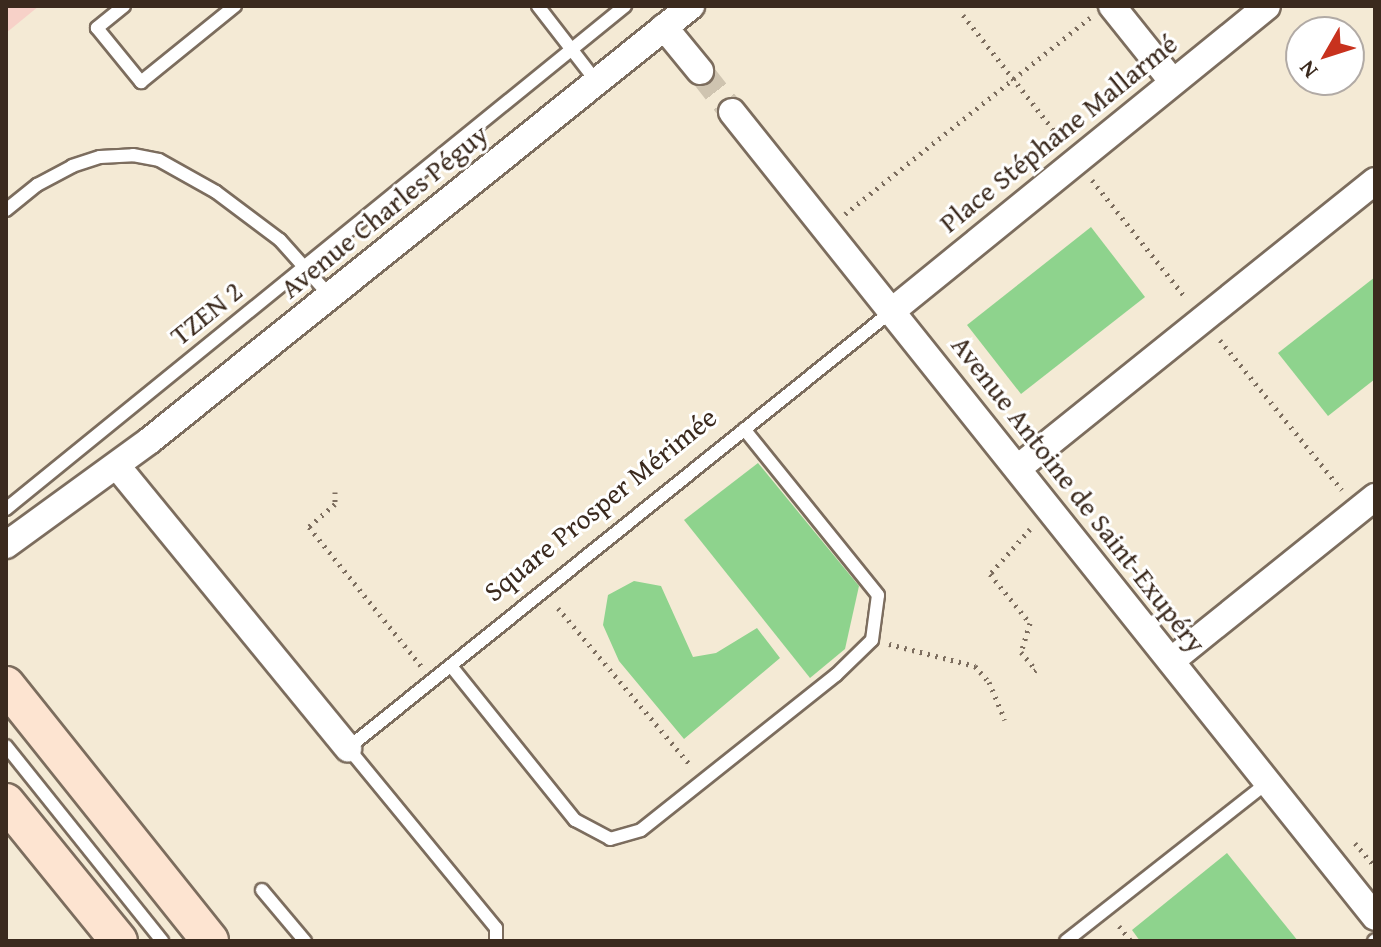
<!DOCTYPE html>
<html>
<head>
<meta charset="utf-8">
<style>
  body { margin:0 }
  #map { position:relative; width:1381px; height:947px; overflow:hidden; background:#f4ead5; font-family:"Gentium Book Plus",serif }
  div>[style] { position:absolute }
  .built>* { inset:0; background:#f7d1c8 }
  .green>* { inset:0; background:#8ed38d }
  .minor-tunnel>* { height:26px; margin-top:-13px; transform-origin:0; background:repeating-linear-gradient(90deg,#cfc4b0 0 26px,transparent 0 39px) }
  .path>* { height:5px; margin-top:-2.5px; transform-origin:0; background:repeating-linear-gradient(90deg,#7c6d5e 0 2px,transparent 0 8px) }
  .roads { filter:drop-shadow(2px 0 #7c6d5e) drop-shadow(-2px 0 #7c6d5e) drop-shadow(0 2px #7c6d5e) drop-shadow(0 -2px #7c6d5e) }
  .service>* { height:12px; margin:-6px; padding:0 6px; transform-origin:6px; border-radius:6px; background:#fff }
  .minor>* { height:26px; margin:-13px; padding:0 13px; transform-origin:13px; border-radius:13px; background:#fff }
  .secondary>* { height:36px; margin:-18px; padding:0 18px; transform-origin:18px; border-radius:18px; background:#fde4d1 }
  span { translate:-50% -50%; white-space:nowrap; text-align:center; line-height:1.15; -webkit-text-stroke:6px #fff; paint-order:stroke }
  .street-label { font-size:28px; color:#3b2a1e }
  .frame { position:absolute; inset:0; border:8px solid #3b2a1e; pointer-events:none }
  .north { position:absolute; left:1285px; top:16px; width:80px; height:80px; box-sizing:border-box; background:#fff; border:2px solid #b1aaa5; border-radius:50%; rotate:231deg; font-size:22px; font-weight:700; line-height:32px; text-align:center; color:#3b2a1e }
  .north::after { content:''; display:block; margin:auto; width:28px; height:36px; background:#c8321e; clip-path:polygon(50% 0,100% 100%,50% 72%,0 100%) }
</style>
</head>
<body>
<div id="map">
  <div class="built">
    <i style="clip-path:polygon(6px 6px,39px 6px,6px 33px)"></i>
  </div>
  <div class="green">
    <i style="clip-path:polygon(1091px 227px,1145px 297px,1021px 394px,967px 325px)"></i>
    <i style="clip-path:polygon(1375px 277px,1375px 379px,1328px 416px,1278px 353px)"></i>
    <i style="clip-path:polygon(758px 463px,859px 586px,845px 649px,810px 678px,684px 520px)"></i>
    <i style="clip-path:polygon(634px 581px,661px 586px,693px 657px,716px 653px,757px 628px,780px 658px,684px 739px,619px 661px,603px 625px,608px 595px)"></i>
    <i style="clip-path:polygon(1227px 853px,1298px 941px,1140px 941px,1132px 930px)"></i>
  </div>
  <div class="minor-tunnel">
    <i style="left:700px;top:71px;width:52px;rotate:52deg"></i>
  </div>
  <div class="path">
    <i style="left:963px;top:15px;width:160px;rotate:51.8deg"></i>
    <i style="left:1092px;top:180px;width:151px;rotate:51.5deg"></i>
    <i style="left:845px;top:214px;width:314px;rotate:-38.7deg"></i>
    <i style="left:1220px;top:340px;width:193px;rotate:50.9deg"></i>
    <i style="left:335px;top:492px;width:12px;rotate:90deg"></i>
    <i style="left:335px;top:504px;width:35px;rotate:139deg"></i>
    <i style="left:309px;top:527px;width:180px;rotate:51.1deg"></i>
    <i style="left:1030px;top:529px;width:60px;rotate:131.6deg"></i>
    <i style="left:990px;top:574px;width:63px;rotate:50.8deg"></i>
    <i style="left:1030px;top:623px;width:30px;rotate:107deg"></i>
    <i style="left:1021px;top:652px;width:23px;rotate:50deg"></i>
    <i style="left:1036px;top:670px;width:4px;rotate:146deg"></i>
    <i style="left:558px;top:608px;width:207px;rotate:49.9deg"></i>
    <i style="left:889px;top:644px;width:89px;rotate:14.3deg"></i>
    <i style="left:975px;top:666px;width:21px;rotate:49deg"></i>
    <i style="left:989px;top:682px;width:41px;rotate:67.2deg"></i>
    <i style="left:1355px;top:843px;width:31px;rotate:50deg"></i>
    <i style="left:1119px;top:926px;width:19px;rotate:51deg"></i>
  </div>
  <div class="roads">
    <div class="service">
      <i style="left:124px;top:6px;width:35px;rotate:141deg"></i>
      <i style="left:97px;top:28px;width:70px;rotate:50.8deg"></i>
      <i style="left:141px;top:82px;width:121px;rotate:-39deg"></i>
      <i style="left:538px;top:6px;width:95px;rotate:52.3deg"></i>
      <i style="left:6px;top:210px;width:40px;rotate:-39deg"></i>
      <i style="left:37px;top:185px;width:40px;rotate:-28deg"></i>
      <i style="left:72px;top:166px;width:29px;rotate:-18deg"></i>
      <i style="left:100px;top:157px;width:33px;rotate:-3deg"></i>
      <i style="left:133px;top:155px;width:26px;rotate:11deg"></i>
      <i style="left:159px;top:160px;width:65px;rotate:29.3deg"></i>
      <i style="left:216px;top:192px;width:80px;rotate:36.9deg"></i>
      <i style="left:280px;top:240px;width:75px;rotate:48.2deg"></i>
      <i style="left:6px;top:509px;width:798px;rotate:-39.1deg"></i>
      <i style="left:451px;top:666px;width:198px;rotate:51.2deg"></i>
      <i style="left:575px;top:820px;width:40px;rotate:28deg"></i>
      <i style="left:610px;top:839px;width:32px;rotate:-16deg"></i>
      <i style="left:641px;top:830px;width:249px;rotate:-38.5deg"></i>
      <i style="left:836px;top:675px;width:50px;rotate:-44.2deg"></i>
      <i style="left:872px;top:640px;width:45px;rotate:-82.4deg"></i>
      <i style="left:878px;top:595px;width:213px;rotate:-128.9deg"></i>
      <i style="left:6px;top:746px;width:250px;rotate:51.3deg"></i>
      <i style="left:262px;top:890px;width:67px;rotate:49.9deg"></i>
      <i style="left:496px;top:941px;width:13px;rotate:-90deg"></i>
      <i style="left:496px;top:928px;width:233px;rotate:-129.4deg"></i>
      <i style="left:348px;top:748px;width:698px;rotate:-38.78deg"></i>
      <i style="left:1066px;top:941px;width:257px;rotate:-38.2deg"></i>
      <i style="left:1374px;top:941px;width:1px;rotate:-45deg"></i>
    </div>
    <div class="minor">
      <i style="left:1112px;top:6px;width:96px;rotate:51.3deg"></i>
      <i style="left:664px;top:27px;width:57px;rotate:50.7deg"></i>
      <i style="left:732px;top:112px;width:1030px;rotate:51.38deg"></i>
      <i style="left:892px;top:311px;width:483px;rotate:-39.1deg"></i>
      <i style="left:117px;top:466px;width:365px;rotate:50.7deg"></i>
      <i style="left:1018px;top:468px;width:458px;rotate:-38.8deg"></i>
      <i style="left:6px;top:545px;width:177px;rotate:-36deg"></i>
      <i style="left:149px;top:441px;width:695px;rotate:-38.75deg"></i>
      <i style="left:1171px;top:661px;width:262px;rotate:-38.8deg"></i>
    </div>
    <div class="secondary">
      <i style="left:6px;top:685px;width:327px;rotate:51.4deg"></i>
      <i style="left:6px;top:802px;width:179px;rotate:50.9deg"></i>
    </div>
  </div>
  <div class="street-label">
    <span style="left:1058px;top:133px;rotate:-39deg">Place Stéphane Mallarmé</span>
    <span style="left:384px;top:211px;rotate:-39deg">Avenue Charles Péguy</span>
    <span style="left:206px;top:313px;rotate:-39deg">TZEN 2</span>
    <span style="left:1079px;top:494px;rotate:52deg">Avenue Antoine de Saint-Exupéry</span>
    <span style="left:600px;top:504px;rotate:-39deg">Square Prosper Mérimée</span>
  </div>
  <div class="frame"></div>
  <div class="north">N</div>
</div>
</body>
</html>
